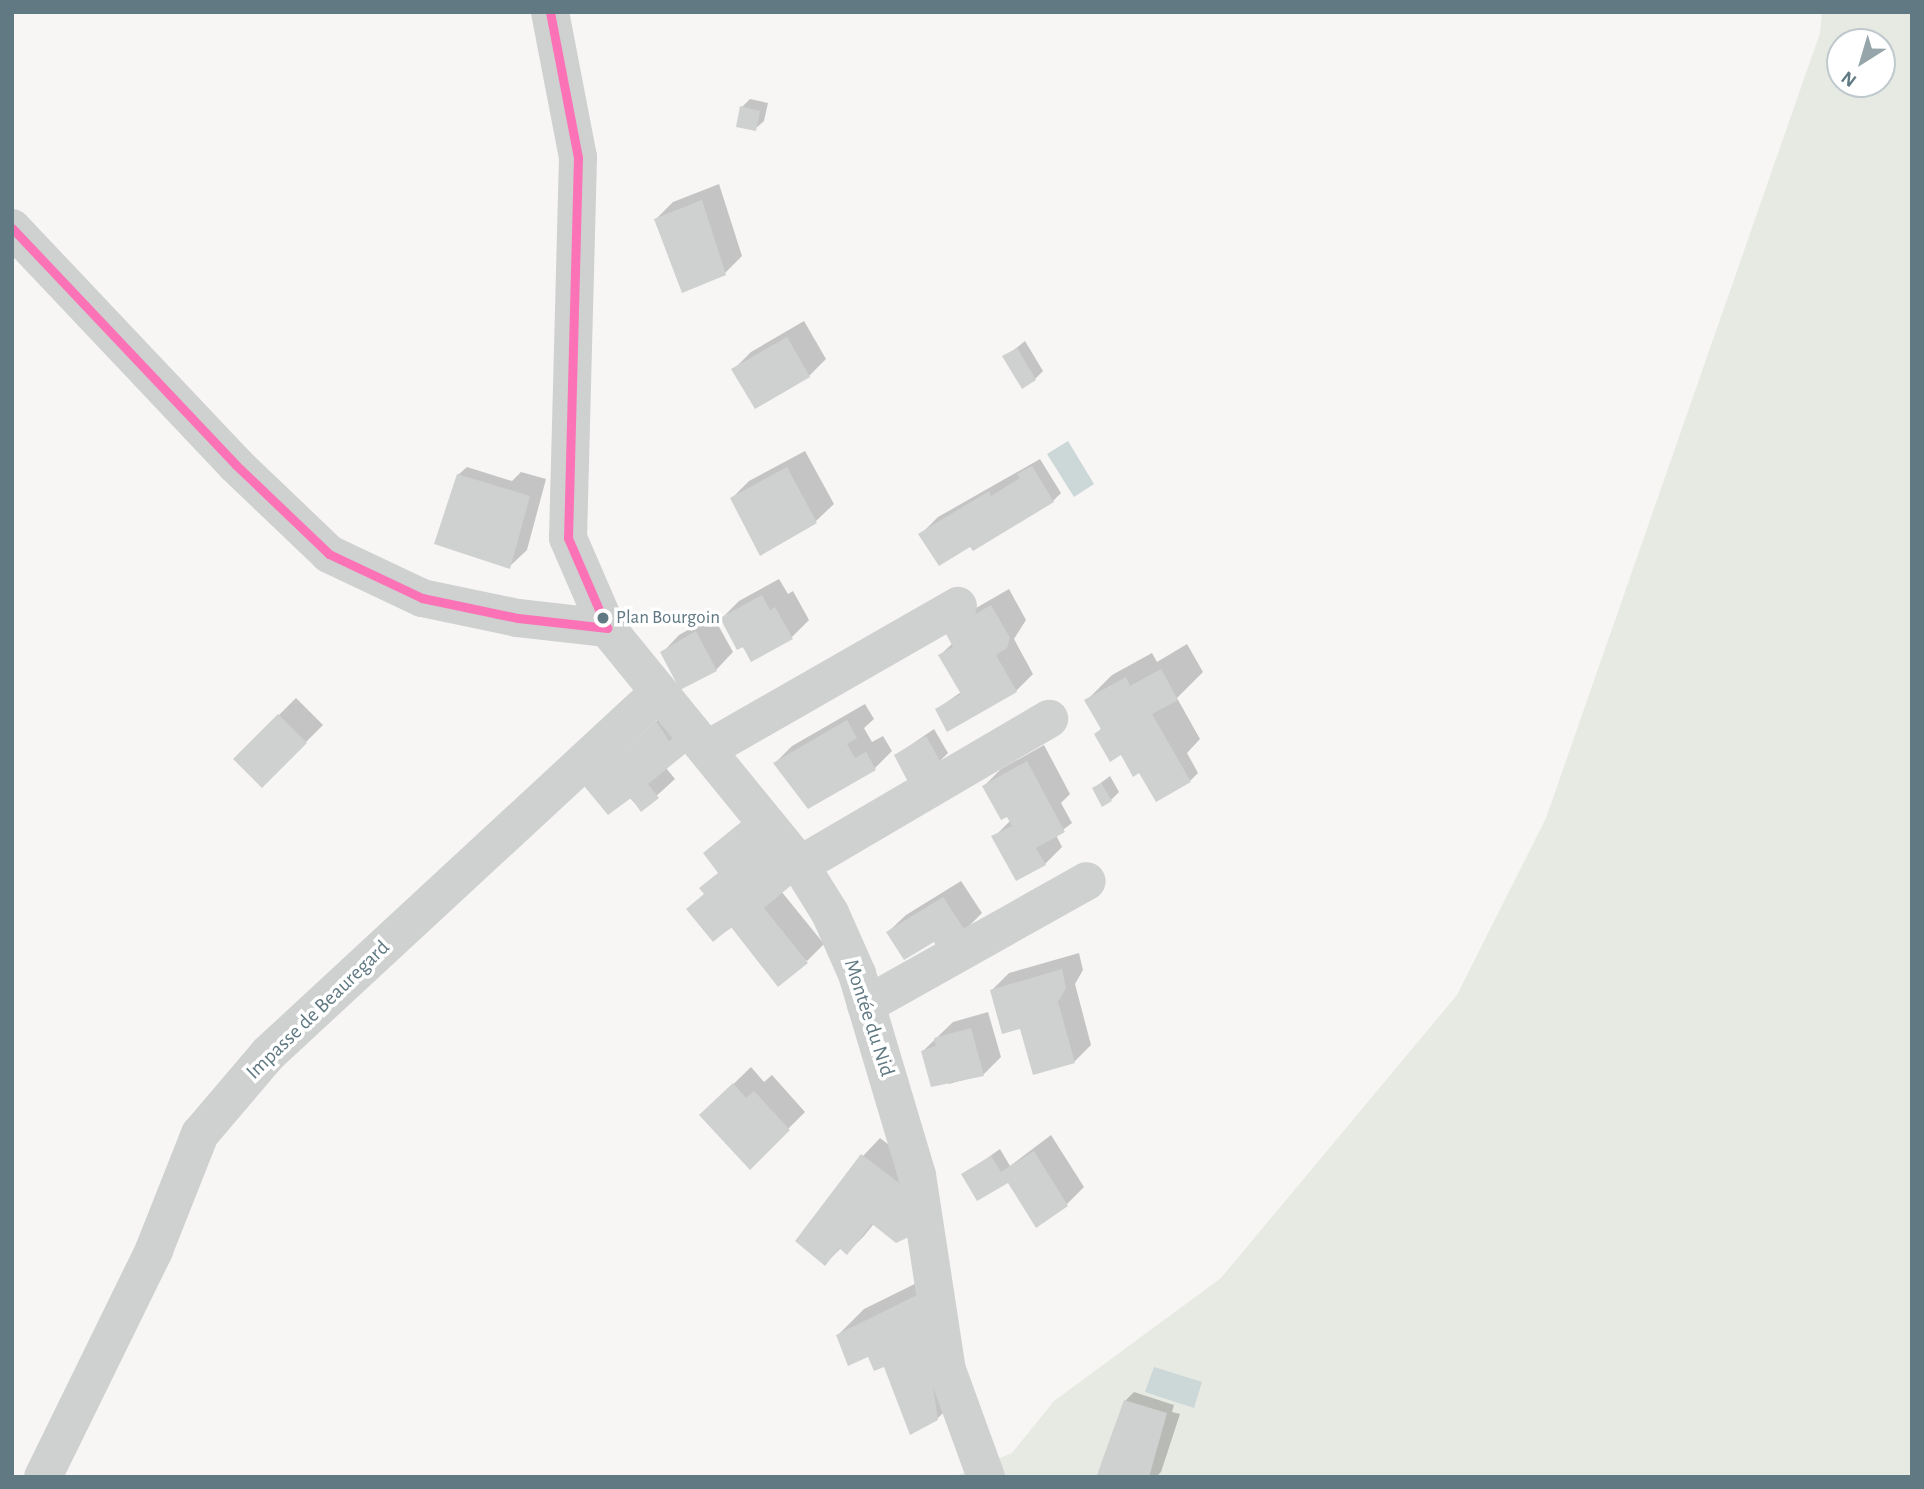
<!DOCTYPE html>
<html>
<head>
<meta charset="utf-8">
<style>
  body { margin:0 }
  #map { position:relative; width:1924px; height:1489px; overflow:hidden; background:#f7f6f5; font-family:"Alegreya Sans",sans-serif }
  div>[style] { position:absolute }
  .green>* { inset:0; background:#e7eae3 }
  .water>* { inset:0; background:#ccd7d8 }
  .shadow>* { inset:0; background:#0003 }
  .building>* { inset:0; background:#cfd1d1 }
  .minor>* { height:38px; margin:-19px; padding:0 19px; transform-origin:19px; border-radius:19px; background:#cfd0d0 }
  .bus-1>* { height:9px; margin:-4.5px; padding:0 4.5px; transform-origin:4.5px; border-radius:4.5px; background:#fc72b6 }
  .dots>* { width:19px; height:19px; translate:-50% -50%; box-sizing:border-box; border:4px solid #fff; border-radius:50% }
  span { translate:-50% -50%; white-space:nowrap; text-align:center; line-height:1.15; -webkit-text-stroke:7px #fff; paint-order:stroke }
  .bus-label { font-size:19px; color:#607982 }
  .left { translate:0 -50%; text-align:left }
  .street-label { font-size:21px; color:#607982 }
  .frame { position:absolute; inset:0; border:14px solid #607982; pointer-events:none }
  .north { position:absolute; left:1826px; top:28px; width:70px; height:70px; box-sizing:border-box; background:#fff; border:2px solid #bfc9cd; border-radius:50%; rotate:217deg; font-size:19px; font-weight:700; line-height:28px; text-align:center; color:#607982 }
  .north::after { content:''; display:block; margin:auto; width:24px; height:32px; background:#95a5aa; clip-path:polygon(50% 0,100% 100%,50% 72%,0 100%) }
</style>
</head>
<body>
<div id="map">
  <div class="green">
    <i style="clip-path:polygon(evenodd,1822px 12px,1912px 12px,1912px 1477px,953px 1477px,1012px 1453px,1054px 1401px,1221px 1278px,1457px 995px,1546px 818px,1820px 33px,1822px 12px,1840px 42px,1882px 42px,1882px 84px,1840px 84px,1840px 42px)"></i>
  </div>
  <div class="water">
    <i style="clip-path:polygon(1068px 441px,1094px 484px,1074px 497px,1047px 454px)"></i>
    <i style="clip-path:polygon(1154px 1367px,1202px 1382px,1194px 1408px,1145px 1392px)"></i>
  </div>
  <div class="shadow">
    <i style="clip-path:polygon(750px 99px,768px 103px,764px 121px,755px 129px,742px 107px)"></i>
    <i style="clip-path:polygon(719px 184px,742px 256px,725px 273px,656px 219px,673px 202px)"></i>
    <i style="clip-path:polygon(804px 321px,826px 359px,809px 376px,734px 369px,751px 352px)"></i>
    <i style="clip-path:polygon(1025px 341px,1043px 371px,1035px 379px,1005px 357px)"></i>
    <i style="clip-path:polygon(805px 451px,834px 504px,816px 521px,761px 553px,732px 498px,749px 481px)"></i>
    <i style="clip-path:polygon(1040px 459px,1061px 493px,1053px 501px,974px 549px,971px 545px,921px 534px,938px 517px)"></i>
    <i style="clip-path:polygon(467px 467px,512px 481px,521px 472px,546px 479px,527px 550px,509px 567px,458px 475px)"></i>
    <i style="clip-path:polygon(779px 579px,788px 594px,793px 591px,809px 620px,792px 637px,752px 660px,722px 618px,739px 601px)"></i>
    <i style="clip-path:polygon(1009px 589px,1026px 620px,1014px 639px,1033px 674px,1016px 691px,937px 709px,961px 692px,940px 655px,953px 643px,964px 615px)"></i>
    <i style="clip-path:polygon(713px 616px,733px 652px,716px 670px,662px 653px,679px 635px)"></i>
    <i style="clip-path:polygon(1187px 644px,1203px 672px,1177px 698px,1200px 739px,1187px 753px,1198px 773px,1190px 781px,1140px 771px,1096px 734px,1101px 729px,1086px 701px,1112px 675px,1152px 653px,1157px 662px)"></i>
    <i style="clip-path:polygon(296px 698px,323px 725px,262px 786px,235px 759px)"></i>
    <i style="clip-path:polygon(865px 704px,874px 719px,864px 728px,872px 742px,883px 736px,892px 751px,875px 768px,809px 807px,775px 763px,792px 746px)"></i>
    <i style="clip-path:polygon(674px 705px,687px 726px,666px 768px,675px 779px,641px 810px,603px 769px)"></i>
    <i style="clip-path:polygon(934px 729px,948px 753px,940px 761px,896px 755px)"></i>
    <i style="clip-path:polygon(1044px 745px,1070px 794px,1061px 803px,1072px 823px,1056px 835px,1062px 847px,1045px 864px,994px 837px,1011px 820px,984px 786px,1001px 769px)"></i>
    <i style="clip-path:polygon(1110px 776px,1119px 792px,1111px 800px,1094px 788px)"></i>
    <i style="clip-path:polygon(793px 881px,781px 891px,824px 944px,807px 961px,746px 918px,713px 940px)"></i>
    <i style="clip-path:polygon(961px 881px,982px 913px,965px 930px,934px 940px,888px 932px,906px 915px)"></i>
    <i style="clip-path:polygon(1079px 953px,1083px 970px,1075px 984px,1091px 1045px,1074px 1062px,992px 990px,1009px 973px)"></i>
    <i style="clip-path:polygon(988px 1012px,1001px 1057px,984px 1074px,949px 1084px,923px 1051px,953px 1022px)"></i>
    <i style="clip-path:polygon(751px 1067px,764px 1082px,772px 1075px,805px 1112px,750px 1167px,719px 1098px)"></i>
    <i style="clip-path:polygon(1051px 1135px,1084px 1187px,1067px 1204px,1008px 1180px,963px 1175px,1000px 1149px,1010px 1166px)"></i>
    <i style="clip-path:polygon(880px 1138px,919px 1168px,864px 1236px,847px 1253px,841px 1248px,825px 1264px,863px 1156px)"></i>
    <i style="clip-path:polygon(945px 1269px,963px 1393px,937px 1419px,885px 1364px,838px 1335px,864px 1309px)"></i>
    <i style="clip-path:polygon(1134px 1392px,1174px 1405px,1172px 1412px,1180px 1414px,1161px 1472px,1156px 1477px,1099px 1474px,1126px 1400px)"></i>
  </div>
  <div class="building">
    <i style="clip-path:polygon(740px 106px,760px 111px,756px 131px,736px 127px)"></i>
    <i style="clip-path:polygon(702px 200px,726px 275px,682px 293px,654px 219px)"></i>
    <i style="clip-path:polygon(787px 337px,810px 377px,755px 409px,731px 369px)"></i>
    <i style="clip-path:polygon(1017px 348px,1036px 380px,1022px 389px,1002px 356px)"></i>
    <i style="clip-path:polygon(1032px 466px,1054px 502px,973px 551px,970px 547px,939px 566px,918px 534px,989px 491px,991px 496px,1020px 478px,1017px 474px)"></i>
    <i style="clip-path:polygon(787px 467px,817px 523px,760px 556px,730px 498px)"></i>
    <i style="clip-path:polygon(457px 474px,530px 496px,510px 569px,434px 544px)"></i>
    <i style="clip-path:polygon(762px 595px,770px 610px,775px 607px,793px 639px,751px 662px,743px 647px,737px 650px,720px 618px)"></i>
    <i style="clip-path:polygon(991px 605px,1010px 638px,1007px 648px,996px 655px,1017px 692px,947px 732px,935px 709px,961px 694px,938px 655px,953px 647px,945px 632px)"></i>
    <i style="clip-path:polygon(696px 631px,717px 671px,680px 690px,660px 652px)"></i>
    <i style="clip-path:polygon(1161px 669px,1178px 700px,1152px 714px,1191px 782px,1156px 802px,1139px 773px,1133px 777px,1121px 755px,1110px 762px,1094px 734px,1101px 729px,1084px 700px,1126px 677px,1130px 686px)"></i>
    <i style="clip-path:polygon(278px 714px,307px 743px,262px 788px,233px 759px)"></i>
    <i style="clip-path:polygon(847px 720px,857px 738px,847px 744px,855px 758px,866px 752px,876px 770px,808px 809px,773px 763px)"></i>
    <i style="clip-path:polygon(656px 721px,669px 741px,679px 734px,691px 749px,648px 784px,659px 798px,641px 812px,631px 798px,608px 815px,584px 786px)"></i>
    <i style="clip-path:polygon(926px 736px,941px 763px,908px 782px,894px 755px)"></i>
    <i style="clip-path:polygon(1027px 761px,1065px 832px,1036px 848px,1046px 865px,1016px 881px,991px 836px,1012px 826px,1007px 817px,1001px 820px,982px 786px)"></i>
    <i style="clip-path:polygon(1101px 783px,1112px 801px,1102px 807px,1092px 788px)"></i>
    <i style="clip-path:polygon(746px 818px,794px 883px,764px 908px,808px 963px,778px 987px,731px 927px,713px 942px,686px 909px,704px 894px,699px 888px,718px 873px,703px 853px)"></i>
    <i style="clip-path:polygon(943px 897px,966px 932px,936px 946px,934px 942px,904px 960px,886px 932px)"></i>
    <i style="clip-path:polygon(1062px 969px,1066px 988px,1058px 1002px,1075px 1063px,1033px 1075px,1020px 1029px,1002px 1034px,990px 990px)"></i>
    <i style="clip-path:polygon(971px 1028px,984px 1076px,931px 1087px,921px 1051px,936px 1046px,934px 1038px)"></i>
    <i style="clip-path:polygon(733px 1083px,746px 1098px,754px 1091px,790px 1130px,750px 1170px,699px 1115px)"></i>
    <i style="clip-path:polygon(1034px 1151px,1068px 1206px,1036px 1228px,1008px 1183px,977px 1201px,961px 1174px,991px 1156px,1001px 1172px)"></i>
    <i style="clip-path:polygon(861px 1154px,903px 1186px,911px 1236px,896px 1243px,872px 1224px,847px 1255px,839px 1248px,825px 1266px,795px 1241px)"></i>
    <i style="clip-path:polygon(919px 1294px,938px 1420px,910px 1435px,884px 1367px,874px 1371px,868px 1357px,848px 1366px,836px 1335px)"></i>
    <i style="clip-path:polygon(1124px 1400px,1167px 1413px,1149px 1477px,1097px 1475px)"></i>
  </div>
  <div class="minor">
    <i style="left:550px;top:12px;width:148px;rotate:79.1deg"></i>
    <i style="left:578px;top:157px;width:381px;rotate:91.5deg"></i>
    <i style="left:568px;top:538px;width:98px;rotate:66.6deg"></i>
    <i style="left:607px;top:628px;width:306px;rotate:50.8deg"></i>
    <i style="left:800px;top:865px;width:57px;rotate:58deg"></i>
    <i style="left:830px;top:913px;width:67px;rotate:66.1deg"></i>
    <i style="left:857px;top:974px;width:210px;rotate:73.4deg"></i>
    <i style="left:917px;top:1175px;width:197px;rotate:81.3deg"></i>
    <i style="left:947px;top:1370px;width:114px;rotate:70deg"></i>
    <i style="left:12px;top:228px;width:326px;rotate:46.6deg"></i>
    <i style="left:236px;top:465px;width:129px;rotate:43.7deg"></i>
    <i style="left:329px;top:554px;width:103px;rotate:25.3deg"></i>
    <i style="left:422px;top:598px;width:98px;rotate:11.8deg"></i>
    <i style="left:518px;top:618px;width:90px;rotate:6.4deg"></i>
    <i style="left:708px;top:749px;width:288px;rotate:-29.8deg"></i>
    <i style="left:800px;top:865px;width:289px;rotate:-30.4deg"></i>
    <i style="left:866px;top:1005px;width:253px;rotate:-29.3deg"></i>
    <i style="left:43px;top:1477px;width:253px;rotate:-63.9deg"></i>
    <i style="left:154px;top:1250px;width:125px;rotate:-68.4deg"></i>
    <i style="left:200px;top:1134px;width:105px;rotate:-49.6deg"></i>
    <i style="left:268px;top:1054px;width:531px;rotate:-42.79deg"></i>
  </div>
  <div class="bus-1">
    <i style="left:550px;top:12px;width:148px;rotate:79.1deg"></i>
    <i style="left:578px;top:157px;width:381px;rotate:91.5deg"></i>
    <i style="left:568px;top:538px;width:98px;rotate:66.6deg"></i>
    <i style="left:12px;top:228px;width:326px;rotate:46.6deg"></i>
    <i style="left:236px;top:465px;width:129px;rotate:43.7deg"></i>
    <i style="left:329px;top:554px;width:103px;rotate:25.3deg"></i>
    <i style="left:422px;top:598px;width:98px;rotate:11.8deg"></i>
    <i style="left:518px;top:618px;width:90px;rotate:6.4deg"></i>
  </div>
  <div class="dots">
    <i style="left:603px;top:618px;background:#607982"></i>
  </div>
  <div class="bus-label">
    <span class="left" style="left:616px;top:618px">Plan Bourgoin</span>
  </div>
  <div class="street-label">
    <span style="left:318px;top:1010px;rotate:-44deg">Impasse de Beauregard</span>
    <span style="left:869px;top:1018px;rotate:72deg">Montée du Nid</span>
  </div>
  <div class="frame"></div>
  <div class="north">N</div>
</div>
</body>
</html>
